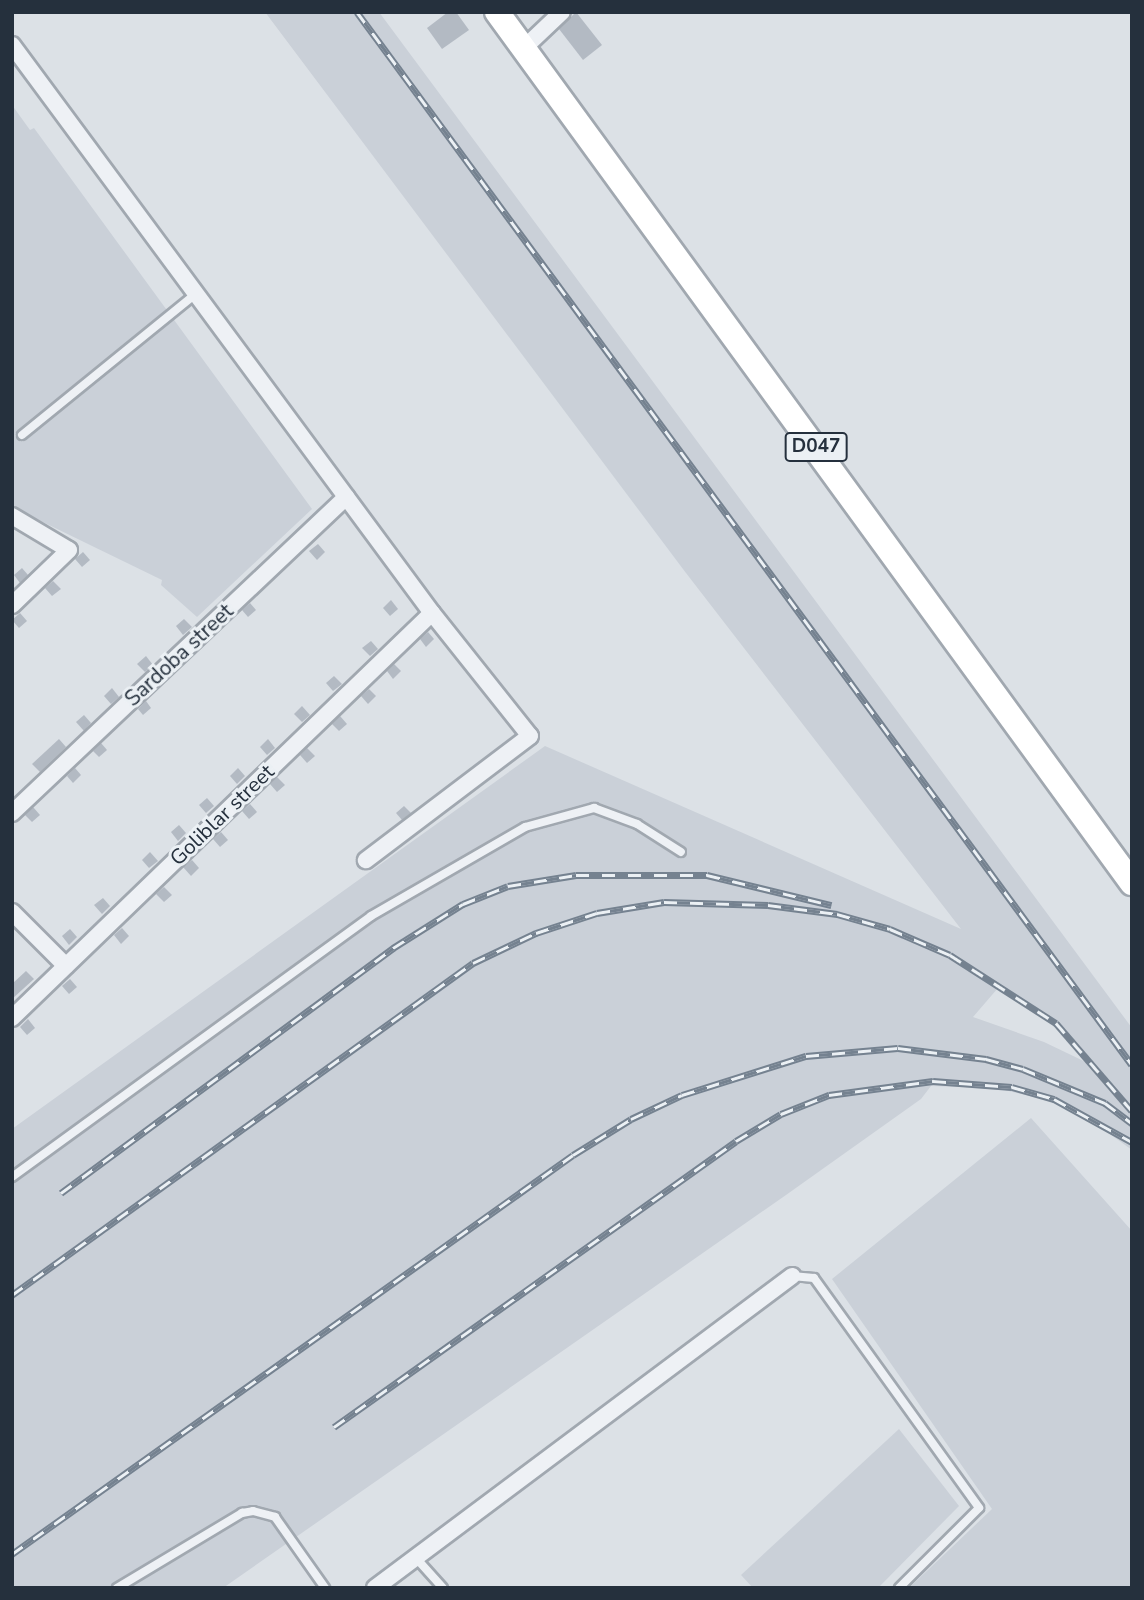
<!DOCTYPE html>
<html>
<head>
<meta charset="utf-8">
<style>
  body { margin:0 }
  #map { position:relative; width:1144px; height:1600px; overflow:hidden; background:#dce1e6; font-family:"Nunito Sans",sans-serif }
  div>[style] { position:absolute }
  .built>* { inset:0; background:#cad0d8 }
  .building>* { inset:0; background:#b3bac3 }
  .roads { filter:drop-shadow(2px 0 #a1a8b0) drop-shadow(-2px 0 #a1a8b0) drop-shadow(0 2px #a1a8b0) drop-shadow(0 -2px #a1a8b0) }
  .service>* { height:8px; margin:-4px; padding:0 4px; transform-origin:4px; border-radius:4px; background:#eef1f5 }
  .minor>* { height:16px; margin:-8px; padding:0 8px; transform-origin:8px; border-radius:8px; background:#eef1f5 }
  .primary>* { height:24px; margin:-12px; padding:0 12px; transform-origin:12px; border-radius:12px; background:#fff }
  .rail>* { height:7px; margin-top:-3.5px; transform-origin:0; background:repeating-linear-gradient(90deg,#ebf0f4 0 13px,#758290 0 26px); box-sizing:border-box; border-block:2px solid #758290 }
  span { translate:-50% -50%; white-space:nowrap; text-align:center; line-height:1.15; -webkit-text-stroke:6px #ebf0f4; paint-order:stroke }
  .shield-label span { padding:2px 5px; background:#ebf0f4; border:2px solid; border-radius:5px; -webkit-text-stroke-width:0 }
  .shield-label { font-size:19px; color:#25303d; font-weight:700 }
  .street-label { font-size:21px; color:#25303d }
  .frame { position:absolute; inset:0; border:14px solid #25303d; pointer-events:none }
</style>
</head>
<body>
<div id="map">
  <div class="built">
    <i style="clip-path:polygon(evenodd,265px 12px,379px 12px,1132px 1028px,1132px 1150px,1071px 1106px,996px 1088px,931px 1086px,921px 1099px,786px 1195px,223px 1588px,12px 1588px,12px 1129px,545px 746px,961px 929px,686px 573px,265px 12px,998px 988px,1038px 1010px,1092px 1065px,1044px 1042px,973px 1017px,998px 988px)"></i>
    <i style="clip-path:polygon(12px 105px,30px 130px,34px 128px,312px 509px,197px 617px,161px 585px,162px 580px,12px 507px)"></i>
    <i style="clip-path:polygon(1031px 1118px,1132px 1231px,1132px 1588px,909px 1588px,992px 1509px,832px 1279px)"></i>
    <i style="clip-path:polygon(899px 1429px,959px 1506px,878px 1588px,753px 1588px,741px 1575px)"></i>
  </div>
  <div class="building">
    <i style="clip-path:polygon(448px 12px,456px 12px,469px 30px,442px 49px,427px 28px)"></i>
    <i style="clip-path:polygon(576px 12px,602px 45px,583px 60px,559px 29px)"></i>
    <i style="clip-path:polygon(318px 544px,325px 552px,317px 560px,309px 551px)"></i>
    <i style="clip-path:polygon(83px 552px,90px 560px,82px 567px,75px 559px)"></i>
    <i style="clip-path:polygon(22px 568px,28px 575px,20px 583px,14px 575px)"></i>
    <i style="clip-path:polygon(53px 581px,61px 589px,52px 596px,45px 588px)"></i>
    <i style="clip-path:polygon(391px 600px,398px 609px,390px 616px,383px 608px)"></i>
    <i style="clip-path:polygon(250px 603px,256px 610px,248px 617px,242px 610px)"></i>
    <i style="clip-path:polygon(20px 613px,27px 621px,19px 628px,12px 620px)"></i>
    <i style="clip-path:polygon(184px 619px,192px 627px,183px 635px,176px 626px)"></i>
    <i style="clip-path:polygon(428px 632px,434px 639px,426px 647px,420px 639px)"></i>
    <i style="clip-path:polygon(371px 641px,378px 649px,370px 656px,362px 648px)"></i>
    <i style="clip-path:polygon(146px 656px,153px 665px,145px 672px,137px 664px)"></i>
    <i style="clip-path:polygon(394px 664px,401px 671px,393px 679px,387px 671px)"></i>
    <i style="clip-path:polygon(334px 676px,342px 684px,333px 691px,326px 683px)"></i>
    <i style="clip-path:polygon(112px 688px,119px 697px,111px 704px,104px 696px)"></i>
    <i style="clip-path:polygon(369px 689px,376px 696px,368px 704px,361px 696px)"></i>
    <i style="clip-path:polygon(146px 701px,151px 708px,143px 715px,138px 709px)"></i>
    <i style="clip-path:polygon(302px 706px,310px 715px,302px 722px,294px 714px)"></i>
    <i style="clip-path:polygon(84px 715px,91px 723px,84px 731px,76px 722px)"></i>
    <i style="clip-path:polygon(340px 716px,347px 724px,339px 731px,332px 724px)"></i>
    <i style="clip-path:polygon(59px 739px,66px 747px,40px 772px,32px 764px)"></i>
    <i style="clip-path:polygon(268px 739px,275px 748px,267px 755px,260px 747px)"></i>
    <i style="clip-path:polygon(101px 743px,107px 750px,99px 757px,93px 751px)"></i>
    <i style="clip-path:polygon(307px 748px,315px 756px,307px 763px,300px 755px)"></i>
    <i style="clip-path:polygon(75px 768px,81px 775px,73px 783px,67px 776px)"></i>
    <i style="clip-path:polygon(238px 768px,245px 776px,237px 784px,230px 776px)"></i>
    <i style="clip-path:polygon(277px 777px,285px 785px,277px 792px,270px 784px)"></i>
    <i style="clip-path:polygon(207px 798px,214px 806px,206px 813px,199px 805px)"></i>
    <i style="clip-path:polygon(250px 804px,257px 812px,249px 819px,242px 811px)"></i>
    <i style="clip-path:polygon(404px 806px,411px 813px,402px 820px,396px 813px)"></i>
    <i style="clip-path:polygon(33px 807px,40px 815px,32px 822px,25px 815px)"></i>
    <i style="clip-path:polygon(179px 825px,186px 833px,178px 841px,171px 832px)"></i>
    <i style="clip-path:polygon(221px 832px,228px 840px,220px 847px,213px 839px)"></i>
    <i style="clip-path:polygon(150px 852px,158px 861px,149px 868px,142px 860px)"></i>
    <i style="clip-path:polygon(192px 860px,199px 868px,191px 876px,183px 867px)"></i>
    <i style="clip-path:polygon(164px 887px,172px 895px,164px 902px,156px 894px)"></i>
    <i style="clip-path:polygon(103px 898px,110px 906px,102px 914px,94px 905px)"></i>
    <i style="clip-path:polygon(122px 928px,129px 936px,121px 944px,114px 935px)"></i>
    <i style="clip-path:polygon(70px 929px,77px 937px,69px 945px,62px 936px)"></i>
    <i style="clip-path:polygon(26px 971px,34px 979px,12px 999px,12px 984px)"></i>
    <i style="clip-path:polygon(70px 979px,77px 987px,69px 994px,62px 986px)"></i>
    <i style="clip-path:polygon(28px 1019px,35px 1028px,27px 1035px,20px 1027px)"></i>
  </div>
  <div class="roads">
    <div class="service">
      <i style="left:22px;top:435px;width:227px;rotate:-39.1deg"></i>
      <i style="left:12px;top:1177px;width:444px;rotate:-36deg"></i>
      <i style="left:371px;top:916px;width:178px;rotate:-30deg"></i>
      <i style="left:525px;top:827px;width:72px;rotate:-15.4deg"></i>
      <i style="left:594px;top:808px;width:46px;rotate:20.4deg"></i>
      <i style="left:637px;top:824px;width:52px;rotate:32.5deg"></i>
      <i style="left:792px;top:1276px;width:22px;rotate:5deg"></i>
      <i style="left:814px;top:1278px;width:283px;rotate:54.3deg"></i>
      <i style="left:979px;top:1508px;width:113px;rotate:135deg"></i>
      <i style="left:416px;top:1558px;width:40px;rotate:48deg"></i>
      <i style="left:117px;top:1588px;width:146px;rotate:-31deg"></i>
      <i style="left:242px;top:1513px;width:11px;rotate:-10deg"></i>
      <i style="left:253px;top:1511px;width:23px;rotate:15deg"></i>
      <i style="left:275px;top:1517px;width:87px;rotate:54.8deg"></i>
    </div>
    <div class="minor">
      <i style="left:12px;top:45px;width:706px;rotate:53.52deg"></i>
      <i style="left:432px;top:613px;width:157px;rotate:51.5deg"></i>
      <i style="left:530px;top:736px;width:206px;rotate:142.9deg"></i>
      <i style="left:524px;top:48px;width:52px;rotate:-43.5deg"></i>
      <i style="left:12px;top:516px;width:66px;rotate:30.8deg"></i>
      <i style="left:69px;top:550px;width:79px;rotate:136deg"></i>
      <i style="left:12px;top:813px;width:460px;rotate:-43.4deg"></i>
      <i style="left:12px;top:912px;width:76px;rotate:45deg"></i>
      <i style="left:12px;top:1018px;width:583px;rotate:-43.96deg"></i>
      <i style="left:375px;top:1588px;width:521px;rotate:-36.8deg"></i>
    </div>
    <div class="primary">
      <i style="left:497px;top:12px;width:1078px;rotate:53.91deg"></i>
    </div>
  </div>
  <div class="rail">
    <i style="left:357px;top:12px;width:1307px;rotate:53.65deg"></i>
    <i style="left:61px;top:1193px;width:413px;rotate:-36.4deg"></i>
    <i style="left:393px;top:948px;width:83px;rotate:-32.2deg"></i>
    <i style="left:463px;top:904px;width:48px;rotate:-21.8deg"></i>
    <i style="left:508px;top:886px;width:69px;rotate:-9.2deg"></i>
    <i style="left:576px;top:875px;width:131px"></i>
    <i style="left:707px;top:875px;width:128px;rotate:13.6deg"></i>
    <i style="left:12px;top:1295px;width:568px;rotate:-35.76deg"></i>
    <i style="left:473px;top:963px;width:70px;rotate:-25.5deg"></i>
    <i style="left:536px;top:933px;width:64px;rotate:-18.2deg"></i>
    <i style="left:597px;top:913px;width:68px;rotate:-9.3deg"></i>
    <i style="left:664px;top:902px;width:104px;rotate:1.7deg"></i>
    <i style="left:768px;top:905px;width:70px;rotate:7.4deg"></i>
    <i style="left:837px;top:914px;width:55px;rotate:15.8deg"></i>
    <i style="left:890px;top:929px;width:65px;rotate:23.4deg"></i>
    <i style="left:950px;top:955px;width:126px;rotate:32.7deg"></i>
    <i style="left:1056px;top:1023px;width:116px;rotate:49.2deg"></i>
    <i style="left:334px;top:1427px;width:493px;rotate:-35.4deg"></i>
    <i style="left:736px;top:1141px;width:52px;rotate:-31deg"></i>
    <i style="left:781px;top:1114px;width:52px;rotate:-21.6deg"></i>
    <i style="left:829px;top:1095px;width:105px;rotate:-7.7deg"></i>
    <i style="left:933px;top:1081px;width:79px;rotate:4.3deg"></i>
    <i style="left:1012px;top:1087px;width:44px;rotate:15.9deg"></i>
    <i style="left:1054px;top:1099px;width:89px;rotate:28.9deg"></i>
    <i style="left:12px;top:1554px;width:688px;rotate:-35.42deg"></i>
    <i style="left:573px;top:1155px;width:68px;rotate:-31.8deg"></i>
    <i style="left:631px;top:1119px;width:56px;rotate:-25.2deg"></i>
    <i style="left:682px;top:1095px;width:130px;rotate:-17.5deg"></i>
    <i style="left:806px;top:1056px;width:92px;rotate:-5deg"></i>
    <i style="left:898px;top:1048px;width:89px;rotate:7.1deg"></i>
    <i style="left:986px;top:1059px;width:38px;rotate:15deg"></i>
    <i style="left:1023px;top:1069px;width:89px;rotate:22.5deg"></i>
    <i style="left:1105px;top:1103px;width:34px;rotate:37deg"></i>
  </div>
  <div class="shield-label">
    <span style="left:816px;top:447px">D047</span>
  </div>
  <div class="street-label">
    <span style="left:179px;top:655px;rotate:-43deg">Sardoba street</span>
    <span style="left:222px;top:815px;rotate:-44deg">Goliblar street</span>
  </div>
  <div class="frame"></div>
</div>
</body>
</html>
